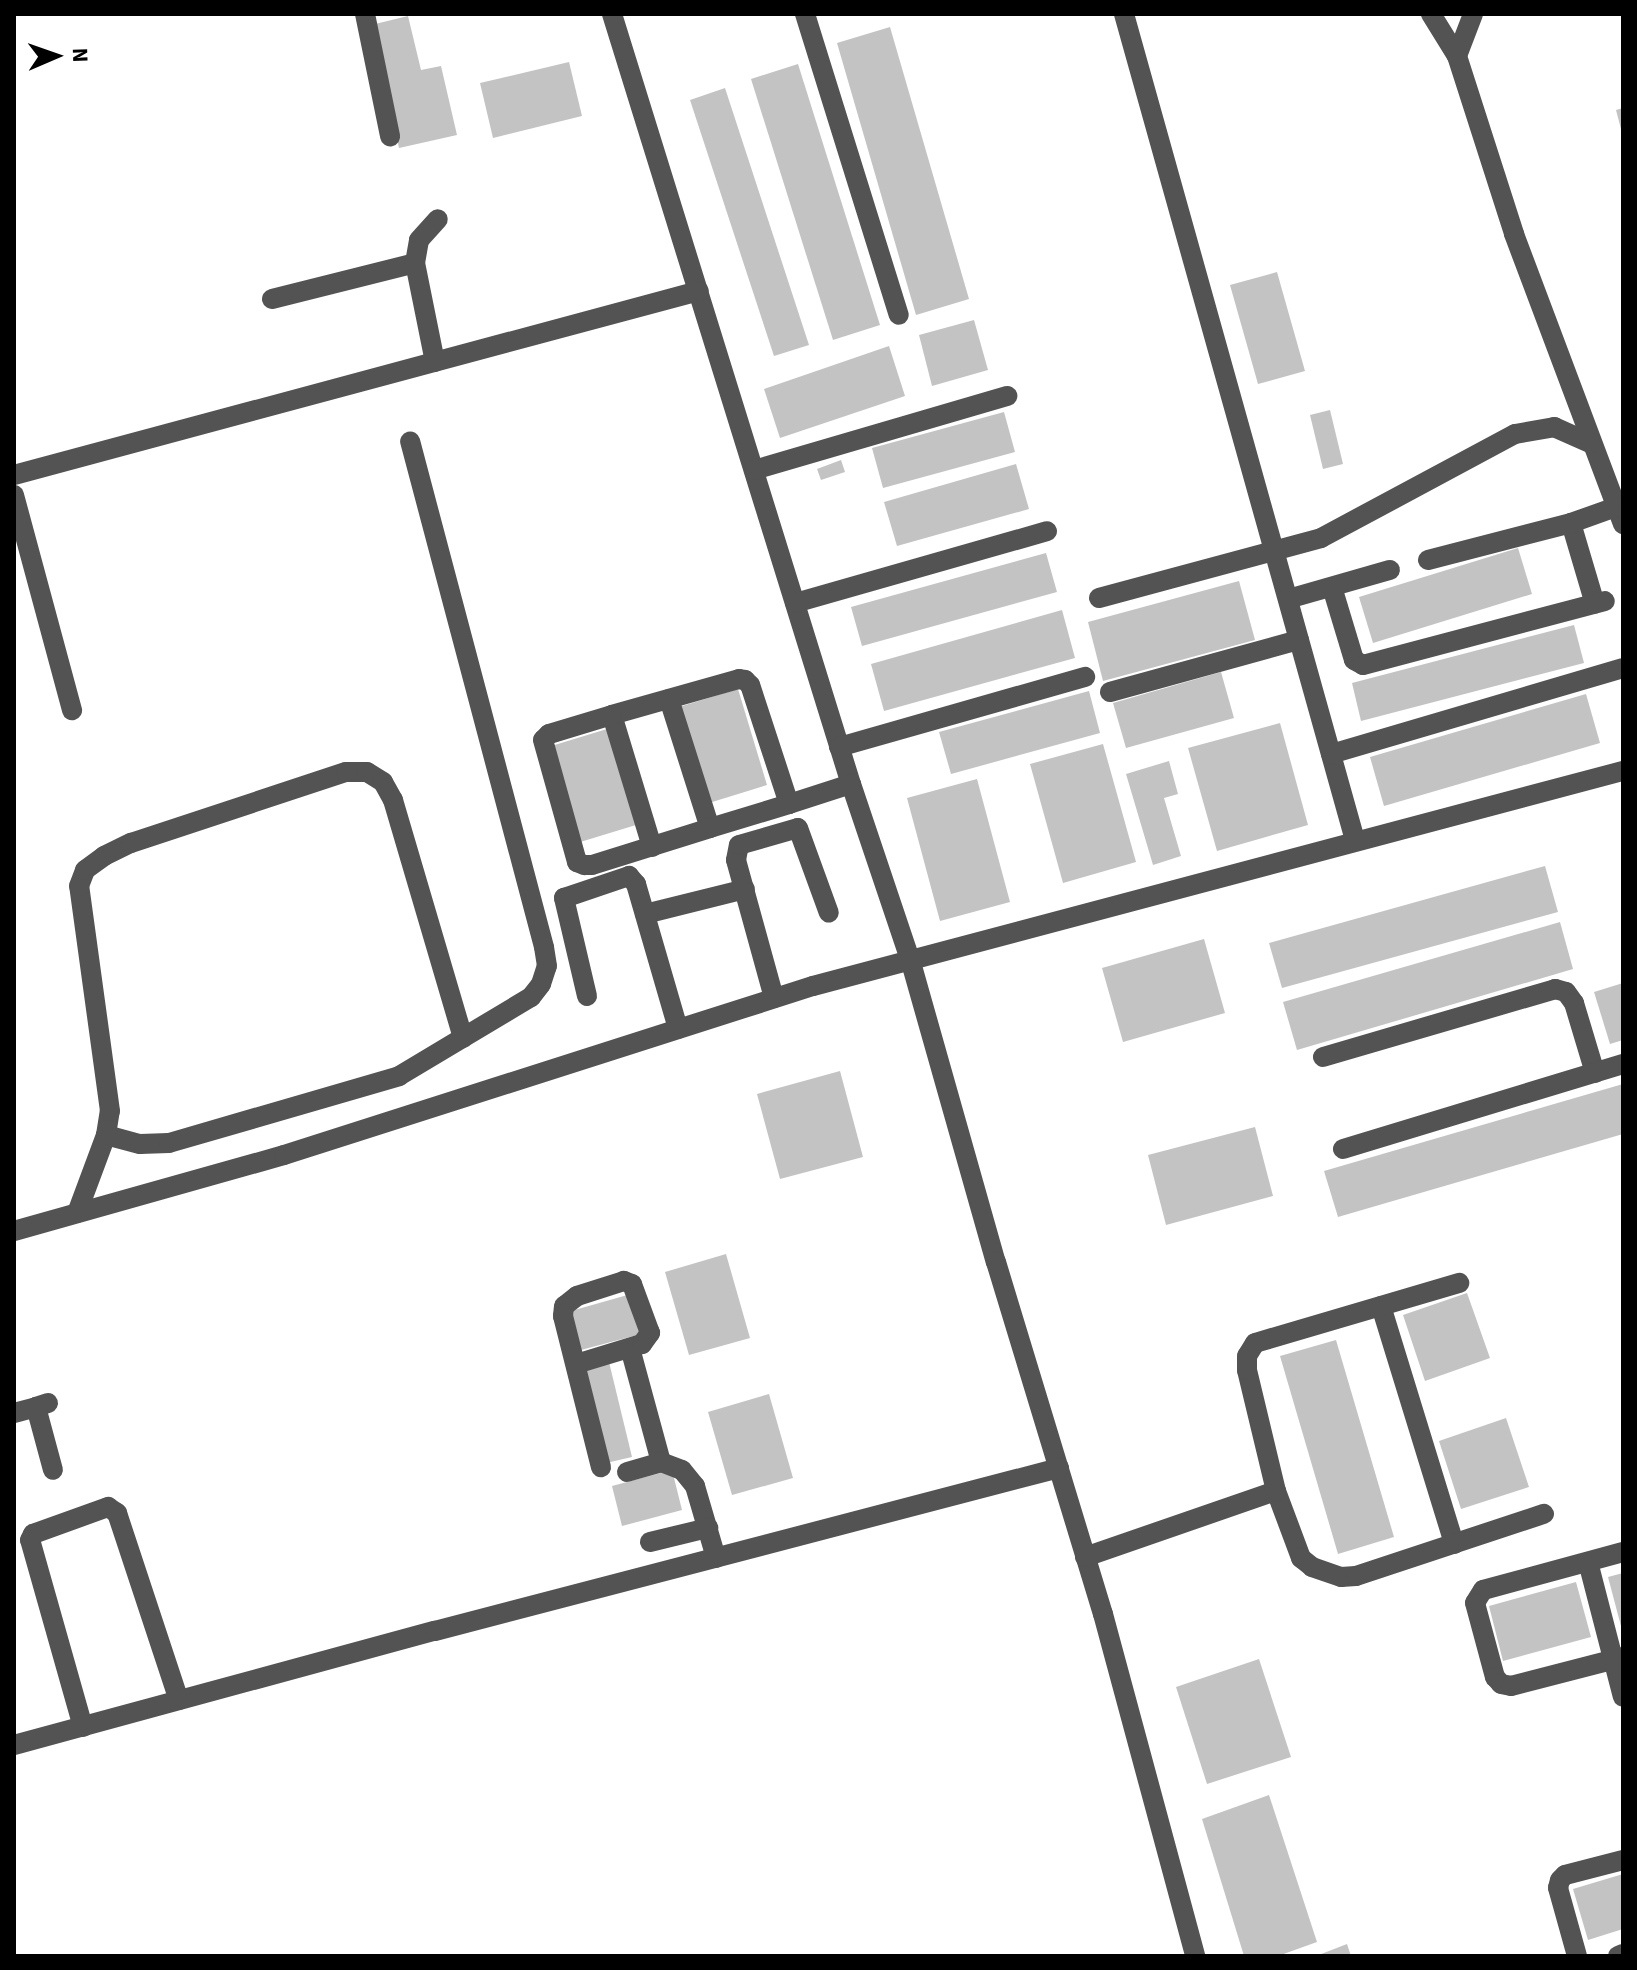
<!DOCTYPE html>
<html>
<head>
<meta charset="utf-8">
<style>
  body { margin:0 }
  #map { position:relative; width:1637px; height:1970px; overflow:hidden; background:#fff; font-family:"Source Sans 3",sans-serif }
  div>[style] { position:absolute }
  .building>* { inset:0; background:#c3c3c3 }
  .minor>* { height:20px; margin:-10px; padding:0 10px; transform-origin:10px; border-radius:10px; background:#535353 }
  span { translate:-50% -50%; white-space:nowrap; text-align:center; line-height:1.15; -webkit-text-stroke:8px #fff; paint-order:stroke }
  .frame { position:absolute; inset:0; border:16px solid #000; pointer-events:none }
  .north { position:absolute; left:16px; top:16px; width:80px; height:80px; -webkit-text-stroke:6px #fff; paint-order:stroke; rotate:88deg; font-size:22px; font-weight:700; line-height:32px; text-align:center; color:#000 }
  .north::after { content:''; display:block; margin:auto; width:28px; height:36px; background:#000; clip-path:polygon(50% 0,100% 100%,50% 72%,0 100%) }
</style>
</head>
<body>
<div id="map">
  <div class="building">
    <i style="clip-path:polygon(408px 16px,421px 70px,441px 66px,457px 135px,399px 148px,371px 25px)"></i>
    <i style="clip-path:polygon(890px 27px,969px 299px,916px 315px,837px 43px)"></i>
    <i style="clip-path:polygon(569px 62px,582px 116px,493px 138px,480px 83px)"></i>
    <i style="clip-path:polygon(798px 64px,880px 325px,833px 340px,751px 79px)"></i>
    <i style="clip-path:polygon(725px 88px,809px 345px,774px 356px,690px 100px)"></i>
    <i style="clip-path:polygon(1623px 108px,1623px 133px,1622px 133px,1616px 110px)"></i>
    <i style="clip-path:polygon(1277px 272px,1305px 371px,1258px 384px,1230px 285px)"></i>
    <i style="clip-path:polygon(974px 320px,988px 370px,932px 386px,919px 335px)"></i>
    <i style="clip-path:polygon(889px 346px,905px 396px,780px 438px,764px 389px)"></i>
    <i style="clip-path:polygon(1330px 410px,1343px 464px,1323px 469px,1310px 415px)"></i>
    <i style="clip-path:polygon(1004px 412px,1015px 452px,883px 488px,872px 448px)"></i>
    <i style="clip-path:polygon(841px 460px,845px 472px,821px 480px,817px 469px)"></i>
    <i style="clip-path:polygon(1016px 464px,1029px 509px,897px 546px,884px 502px)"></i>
    <i style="clip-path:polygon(1518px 548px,1532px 594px,1373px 643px,1359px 597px)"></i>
    <i style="clip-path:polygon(1046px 553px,1057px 592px,862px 646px,851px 607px)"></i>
    <i style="clip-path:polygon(1239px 581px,1255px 640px,1103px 681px,1088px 622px)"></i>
    <i style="clip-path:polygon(1062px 610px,1075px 658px,884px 711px,871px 664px)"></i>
    <i style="clip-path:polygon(1574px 625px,1584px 663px,1361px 721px,1352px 683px)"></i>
    <i style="clip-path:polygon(1221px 672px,1234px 718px,1126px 748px,1113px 703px)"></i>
    <i style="clip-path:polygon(738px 689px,767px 785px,709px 803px,679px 707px)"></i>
    <i style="clip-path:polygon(1089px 691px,1100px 733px,951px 774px,939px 732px)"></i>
    <i style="clip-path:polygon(1586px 694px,1600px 743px,1384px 806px,1370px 757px)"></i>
    <i style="clip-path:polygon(1280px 723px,1308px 825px,1217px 851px,1188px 748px)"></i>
    <i style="clip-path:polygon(607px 729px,636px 825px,577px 843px,548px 747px)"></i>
    <i style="clip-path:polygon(1103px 744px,1136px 862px,1063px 883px,1030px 764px)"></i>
    <i style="clip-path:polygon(1169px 761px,1178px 794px,1164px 798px,1181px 856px,1153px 865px,1126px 774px)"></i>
    <i style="clip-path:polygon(977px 779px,1010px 902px,940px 921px,907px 798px)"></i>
    <i style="clip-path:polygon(1545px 866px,1558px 912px,1282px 988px,1269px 943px)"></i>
    <i style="clip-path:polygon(1560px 922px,1573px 969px,1297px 1050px,1283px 1002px)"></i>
    <i style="clip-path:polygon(1204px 939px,1225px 1013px,1123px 1042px,1102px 968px)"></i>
    <i style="clip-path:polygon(1623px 983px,1623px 1040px,1610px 1044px,1594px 992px)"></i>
    <i style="clip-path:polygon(840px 1071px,863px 1157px,780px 1179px,757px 1094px)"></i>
    <i style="clip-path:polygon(1623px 1084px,1623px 1134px,1338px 1217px,1324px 1171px)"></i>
    <i style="clip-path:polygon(1255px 1127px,1273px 1196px,1166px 1225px,1148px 1155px)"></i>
    <i style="clip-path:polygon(726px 1254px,750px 1338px,689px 1355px,665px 1272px)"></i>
    <i style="clip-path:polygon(1467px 1293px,1490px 1358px,1425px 1381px,1403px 1315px)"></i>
    <i style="clip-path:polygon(631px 1294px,641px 1334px,581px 1350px,571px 1311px)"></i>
    <i style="clip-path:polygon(1336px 1340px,1394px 1537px,1338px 1554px,1280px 1356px)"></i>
    <i style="clip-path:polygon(609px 1362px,632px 1457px,606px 1463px,584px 1369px)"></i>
    <i style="clip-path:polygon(769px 1394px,793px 1478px,732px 1495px,708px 1412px)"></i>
    <i style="clip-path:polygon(1506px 1418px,1529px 1487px,1461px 1509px,1439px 1441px)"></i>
    <i style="clip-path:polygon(672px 1470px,682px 1510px,622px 1526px,612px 1486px)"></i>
    <i style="clip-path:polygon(1623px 1573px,1623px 1630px,1622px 1630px,1608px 1577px)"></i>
    <i style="clip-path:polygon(1576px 1582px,1591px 1637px,1503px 1661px,1489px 1606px)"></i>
    <i style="clip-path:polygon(1259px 1659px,1291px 1757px,1207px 1784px,1176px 1687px)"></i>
    <i style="clip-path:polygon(1269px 1795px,1317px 1942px,1278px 1956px,1244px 1956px,1202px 1819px)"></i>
    <i style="clip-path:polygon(1623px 1874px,1623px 1929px,1588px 1940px,1573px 1889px)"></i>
    <i style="clip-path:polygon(1347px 1944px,1351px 1956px,1316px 1956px)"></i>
  </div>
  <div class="minor">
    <i style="left:365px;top:14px;width:125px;rotate:78.4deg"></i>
    <i style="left:612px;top:14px;width:806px;rotate:72.76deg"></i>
    <i style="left:851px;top:784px;width:185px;rotate:71.4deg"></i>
    <i style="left:910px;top:959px;width:315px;rotate:74.2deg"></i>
    <i style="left:996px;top:1262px;width:368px;rotate:73.1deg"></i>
    <i style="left:1103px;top:1614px;width:354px;rotate:74.9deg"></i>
    <i style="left:805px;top:14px;width:315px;rotate:72.7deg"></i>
    <i style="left:1124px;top:14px;width:858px;rotate:74.38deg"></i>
    <i style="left:1431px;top:14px;width:49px;rotate:58.2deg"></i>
    <i style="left:1457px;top:56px;width:187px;rotate:72.2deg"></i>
    <i style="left:1514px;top:234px;width:310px;rotate:69.4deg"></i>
    <i style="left:1457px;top:56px;width:45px;rotate:-69.1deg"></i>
    <i style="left:272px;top:299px;width:147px;rotate:-14.1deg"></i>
    <i style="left:435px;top:362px;width:101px;rotate:-101.4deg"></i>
    <i style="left:415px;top:263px;width:23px;rotate:-80deg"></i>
    <i style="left:419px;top:240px;width:28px;rotate:-48deg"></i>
    <i style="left:754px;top:470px;width:264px;rotate:-16.3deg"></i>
    <i style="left:14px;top:475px;width:709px;rotate:-15.04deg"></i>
    <i style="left:14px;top:495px;width:223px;rotate:74.9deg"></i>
    <i style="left:1571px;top:523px;width:84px;rotate:73.5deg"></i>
    <i style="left:1428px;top:560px;width:148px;rotate:-14.5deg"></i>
    <i style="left:1571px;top:523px;width:48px;rotate:-19.6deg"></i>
    <i style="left:1332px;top:587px;width:76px;rotate:73.2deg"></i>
    <i style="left:1354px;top:660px;width:10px;rotate:29deg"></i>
    <i style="left:1363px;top:665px;width:250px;rotate:-14.8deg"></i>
    <i style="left:1099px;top:598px;width:230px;rotate:-15.1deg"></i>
    <i style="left:1321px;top:538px;width:220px;rotate:-28.2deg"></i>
    <i style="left:1515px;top:434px;width:40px;rotate:-10deg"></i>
    <i style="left:1554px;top:427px;width:39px;rotate:24deg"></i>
    <i style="left:1288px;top:599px;width:106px;rotate:-15.9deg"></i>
    <i style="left:795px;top:603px;width:262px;rotate:-15.9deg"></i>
    <i style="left:1110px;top:692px;width:196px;rotate:-15.4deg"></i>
    <i style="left:669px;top:699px;width:135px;rotate:72.4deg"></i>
    <i style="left:612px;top:715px;width:138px;rotate:73.1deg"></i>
    <i style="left:839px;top:747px;width:256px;rotate:-15.9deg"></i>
    <i style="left:1331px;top:754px;width:304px;rotate:-16.4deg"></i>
    <i style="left:789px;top:804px;width:125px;rotate:-108.1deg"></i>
    <i style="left:750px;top:685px;width:7px;rotate:-135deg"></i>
    <i style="left:745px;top:680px;width:6px;rotate:-171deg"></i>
    <i style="left:739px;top:679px;width:132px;rotate:164.2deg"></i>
    <i style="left:612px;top:715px;width:66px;rotate:163.2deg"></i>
    <i style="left:549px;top:734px;width:8px;rotate:135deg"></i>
    <i style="left:543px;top:740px;width:127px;rotate:74.4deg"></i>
    <i style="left:577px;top:862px;width:8px;rotate:23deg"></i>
    <i style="left:584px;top:865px;width:8px"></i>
    <i style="left:592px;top:865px;width:124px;rotate:-17.4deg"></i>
    <i style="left:710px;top:828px;width:83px;rotate:-16.9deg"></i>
    <i style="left:789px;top:804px;width:65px;rotate:-17.9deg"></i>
    <i style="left:645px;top:914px;width:103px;rotate:-14deg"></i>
    <i style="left:587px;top:996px;width:101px;rotate:-103.2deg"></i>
    <i style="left:564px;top:898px;width:69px;rotate:-18.7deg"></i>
    <i style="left:629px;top:876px;width:11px;rotate:49deg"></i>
    <i style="left:636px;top:884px;width:151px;rotate:73.8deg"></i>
    <i style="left:774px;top:998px;width:143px;rotate:-105.4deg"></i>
    <i style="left:736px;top:860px;width:15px;rotate:-79deg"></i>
    <i style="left:739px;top:845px;width:61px;rotate:-16.1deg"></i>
    <i style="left:798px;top:828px;width:90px;rotate:70deg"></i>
    <i style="left:1323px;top:1057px;width:242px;rotate:-16.3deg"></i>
    <i style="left:1555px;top:989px;width:11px;rotate:15deg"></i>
    <i style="left:1566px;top:992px;width:14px;rotate:54deg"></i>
    <i style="left:1574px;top:1003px;width:73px;rotate:73.3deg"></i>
    <i style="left:106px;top:1135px;width:35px;rotate:15deg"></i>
    <i style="left:140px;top:1144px;width:29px;rotate:-2deg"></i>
    <i style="left:169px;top:1143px;width:240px;rotate:-16.2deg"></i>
    <i style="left:399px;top:1076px;width:154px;rotate:-30.9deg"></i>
    <i style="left:531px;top:997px;width:16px;rotate:-52deg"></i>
    <i style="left:541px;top:984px;width:19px;rotate:-72deg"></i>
    <i style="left:547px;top:966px;width:19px;rotate:-99deg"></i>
    <i style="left:544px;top:947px;width:523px;rotate:-104.83deg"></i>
    <i style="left:1343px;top:1149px;width:293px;rotate:-16.9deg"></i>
    <i style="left:77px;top:1213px;width:83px;rotate:-69.6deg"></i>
    <i style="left:106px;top:1135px;width:24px;rotate:-81deg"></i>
    <i style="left:110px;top:1111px;width:227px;rotate:-97.8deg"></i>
    <i style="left:79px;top:886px;width:17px;rotate:-69deg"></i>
    <i style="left:85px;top:870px;width:24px;rotate:-36deg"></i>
    <i style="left:104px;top:856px;width:30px;rotate:-26deg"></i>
    <i style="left:131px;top:843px;width:226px;rotate:-18.3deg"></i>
    <i style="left:346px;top:772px;width:21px"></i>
    <i style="left:367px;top:772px;width:19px;rotate:32deg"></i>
    <i style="left:383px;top:782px;width:21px;rotate:61deg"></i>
    <i style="left:393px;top:800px;width:248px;rotate:73.6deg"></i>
    <i style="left:14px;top:1231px;width:280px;rotate:-15.7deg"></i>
    <i style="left:284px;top:1155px;width:555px;rotate:-17.72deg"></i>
    <i style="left:813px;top:986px;width:838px;rotate:-14.87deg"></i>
    <i style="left:1381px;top:1306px;width:249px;rotate:72.9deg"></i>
    <i style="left:630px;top:1348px;width:118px;rotate:74.8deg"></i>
    <i style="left:661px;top:1462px;width:22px;rotate:21deg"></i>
    <i style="left:682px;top:1470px;width:21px;rotate:51deg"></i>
    <i style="left:695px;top:1486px;width:75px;rotate:73.7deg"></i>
    <i style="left:576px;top:1364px;width:69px;rotate:-16.9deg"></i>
    <i style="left:642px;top:1344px;width:14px;rotate:-54deg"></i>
    <i style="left:650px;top:1333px;width:52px;rotate:-110.2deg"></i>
    <i style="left:632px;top:1284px;width:9px;rotate:-159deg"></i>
    <i style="left:624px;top:1281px;width:49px;rotate:162.3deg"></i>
    <i style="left:577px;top:1296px;width:16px;rotate:142deg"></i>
    <i style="left:564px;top:1306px;width:10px;rotate:96deg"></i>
    <i style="left:563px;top:1316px;width:156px;rotate:75.9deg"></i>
    <i style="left:48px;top:1403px;width:13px;rotate:162deg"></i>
    <i style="left:36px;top:1407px;width:65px;rotate:74.9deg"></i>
    <i style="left:14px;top:1413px;width:23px;rotate:-15deg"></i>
    <i style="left:627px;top:1472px;width:35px;rotate:-16deg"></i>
    <i style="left:1276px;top:1491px;width:72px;rotate:69.5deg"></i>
    <i style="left:1301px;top:1558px;width:14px;rotate:39deg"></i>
    <i style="left:1312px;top:1567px;width:31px;rotate:19deg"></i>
    <i style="left:1341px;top:1577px;width:15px;rotate:-4deg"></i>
    <i style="left:1356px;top:1576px;width:198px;rotate:-18.3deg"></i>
    <i style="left:650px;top:1542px;width:60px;rotate:-13.6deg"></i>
    <i style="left:1623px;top:1552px;width:145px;rotate:164.8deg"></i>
    <i style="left:1483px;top:1590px;width:15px;rotate:122deg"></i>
    <i style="left:1475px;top:1603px;width:77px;rotate:74.9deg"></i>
    <i style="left:1495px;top:1677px;width:9px;rotate:49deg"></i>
    <i style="left:1501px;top:1684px;width:10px;rotate:11deg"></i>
    <i style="left:1511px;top:1686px;width:116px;rotate:-14.5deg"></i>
    <i style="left:1085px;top:1557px;width:202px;rotate:-19.1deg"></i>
    <i style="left:1276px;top:1491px;width:124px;rotate:-103.5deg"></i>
    <i style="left:1247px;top:1370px;width:14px;rotate:-90deg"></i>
    <i style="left:1247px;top:1356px;width:15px;rotate:-58deg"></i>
    <i style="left:1255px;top:1343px;width:213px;rotate:-16.4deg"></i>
    <i style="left:1588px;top:1562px;width:139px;rotate:75.5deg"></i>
    <i style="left:83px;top:1727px;width:194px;rotate:-105.8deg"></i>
    <i style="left:30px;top:1540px;width:7px;rotate:-63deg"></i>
    <i style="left:33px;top:1534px;width:80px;rotate:-19.8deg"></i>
    <i style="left:108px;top:1507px;width:11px;rotate:34deg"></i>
    <i style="left:117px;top:1513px;width:197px;rotate:71.7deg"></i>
    <i style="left:14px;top:1745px;width:436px;rotate:-15.2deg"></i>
    <i style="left:435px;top:1631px;width:645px;rotate:-14.64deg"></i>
    <i style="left:1577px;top:1956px;width:71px;rotate:-105.6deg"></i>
    <i style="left:1558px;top:1888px;width:8px;rotate:-76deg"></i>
    <i style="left:1560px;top:1880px;width:7px;rotate:-45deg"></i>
    <i style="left:1565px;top:1875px;width:60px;rotate:-14.5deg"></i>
    <i style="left:1618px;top:1956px;width:5px;rotate:-22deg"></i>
  </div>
  <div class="frame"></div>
  <div class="north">N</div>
</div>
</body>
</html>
